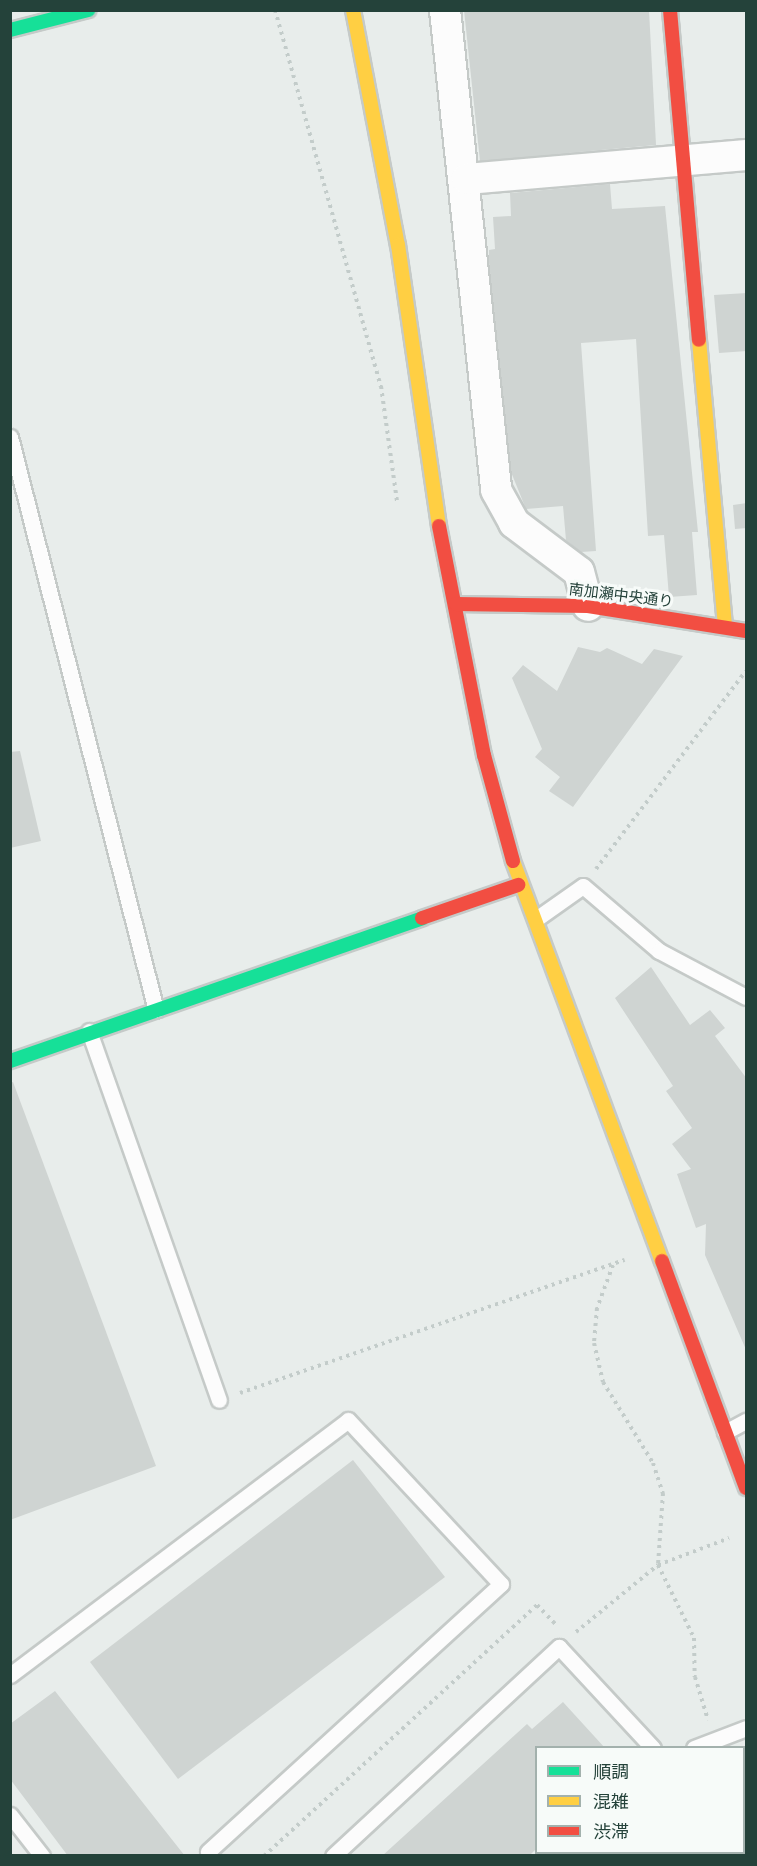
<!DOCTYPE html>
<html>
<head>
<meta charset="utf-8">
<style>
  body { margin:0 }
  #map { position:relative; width:757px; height:1866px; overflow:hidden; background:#e8edeb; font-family:"Source Sans 3","Noto Sans JP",sans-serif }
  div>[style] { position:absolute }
  .building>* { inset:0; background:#cfd4d2 }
  .path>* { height:4px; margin-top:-2px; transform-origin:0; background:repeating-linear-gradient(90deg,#c3ccca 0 3px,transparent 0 7.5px) }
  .roads { filter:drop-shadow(2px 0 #c5cac8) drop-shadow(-2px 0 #c5cac8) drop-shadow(0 2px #c5cac8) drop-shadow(0 -2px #c5cac8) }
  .lane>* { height:15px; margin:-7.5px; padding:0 7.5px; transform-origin:7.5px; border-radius:7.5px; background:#fcfcfc }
  .street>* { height:30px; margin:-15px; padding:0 15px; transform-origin:15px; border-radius:15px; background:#fcfcfc }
  .fast>* { height:14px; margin:-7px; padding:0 7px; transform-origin:7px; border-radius:7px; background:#16e098 }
  .slow>* { height:14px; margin:-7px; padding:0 7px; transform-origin:7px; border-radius:7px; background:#ffcf43 }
  .jam>* { height:14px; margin:-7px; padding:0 7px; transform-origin:7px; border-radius:7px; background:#f24e42 }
  span { translate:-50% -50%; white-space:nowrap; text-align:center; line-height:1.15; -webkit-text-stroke:6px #f7fbf9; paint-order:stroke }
  .street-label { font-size:15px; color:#24423a }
  .frame { position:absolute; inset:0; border:12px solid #24423a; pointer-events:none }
  .legend { position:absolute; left:535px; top:1746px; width:210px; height:108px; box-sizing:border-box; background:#f7fbf9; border:2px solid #a3b1ad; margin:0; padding:8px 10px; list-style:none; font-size:18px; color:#24423a }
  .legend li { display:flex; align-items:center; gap:12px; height:30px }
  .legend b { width:30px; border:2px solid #a3b1ad }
</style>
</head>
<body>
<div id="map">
  <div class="building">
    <i style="clip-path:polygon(464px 10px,649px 10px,656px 145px,480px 161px)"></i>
    <i style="clip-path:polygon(610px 184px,612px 209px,665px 206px,698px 532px,692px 532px,697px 595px,669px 597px,664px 535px,648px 536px,636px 339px,581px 343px,596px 551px,581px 552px,566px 540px,563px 506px,526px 509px,511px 472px,489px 263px,489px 250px,495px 249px,493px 217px,511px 216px,510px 193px)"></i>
    <i style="clip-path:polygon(747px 293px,747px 351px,719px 353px,714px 295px)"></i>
    <i style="clip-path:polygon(747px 503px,747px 528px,735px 529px,733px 505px)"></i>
    <i style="clip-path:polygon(578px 647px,600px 652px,607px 648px,642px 664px,654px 649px,683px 656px,573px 807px,549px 791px,560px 777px,535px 757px,542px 749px,512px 678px,523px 665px,557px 691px)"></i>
    <i style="clip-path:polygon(20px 751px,41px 841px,10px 848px,10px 752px)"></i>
    <i style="clip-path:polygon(651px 967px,690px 1025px,710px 1010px,725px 1028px,715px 1036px,747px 1079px,747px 1352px,705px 1255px,706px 1224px,696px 1228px,677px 1174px,691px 1169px,672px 1144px,692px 1128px,666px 1091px,673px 1086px,615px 998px)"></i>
    <i style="clip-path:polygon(13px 1082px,156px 1466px,10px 1520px,10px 1083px)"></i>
    <i style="clip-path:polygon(353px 1460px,445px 1577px,178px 1779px,90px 1662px)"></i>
    <i style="clip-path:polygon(55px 1691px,151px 1813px,185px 1856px,68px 1856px,10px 1779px,10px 1724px)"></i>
    <i style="clip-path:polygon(563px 1702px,605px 1748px,537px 1748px,537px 1848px,529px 1856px,382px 1856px,527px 1724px,532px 1729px)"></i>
  </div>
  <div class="path">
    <i style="left:275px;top:10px;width:391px;rotate:74.3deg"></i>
    <i style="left:381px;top:386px;width:116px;rotate:82.1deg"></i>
    <i style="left:596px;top:869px;width:248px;rotate:-52.9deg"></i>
    <i style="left:613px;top:1265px;width:46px;rotate:110.4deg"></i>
    <i style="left:597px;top:1308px;width:35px;rotate:95deg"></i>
    <i style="left:594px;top:1343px;width:40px;rotate:77deg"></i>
    <i style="left:603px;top:1382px;width:95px;rotate:58.3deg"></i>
    <i style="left:653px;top:1463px;width:32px;rotate:72deg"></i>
    <i style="left:663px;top:1493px;width:72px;rotate:94deg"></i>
    <i style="left:658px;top:1565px;width:81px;rotate:63.7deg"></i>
    <i style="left:694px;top:1638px;width:39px;rotate:89deg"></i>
    <i style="left:695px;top:1677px;width:45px;rotate:73.2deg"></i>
    <i style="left:240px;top:1393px;width:407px;rotate:-19.1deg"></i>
    <i style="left:576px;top:1632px;width:106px;rotate:-39.3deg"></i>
    <i style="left:658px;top:1565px;width:76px;rotate:-20.8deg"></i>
    <i style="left:744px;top:1809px;width:4px;rotate:56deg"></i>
    <i style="left:264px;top:1856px;width:371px;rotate:-42.6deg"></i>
    <i style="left:537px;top:1605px;width:28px;rotate:46deg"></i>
  </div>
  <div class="roads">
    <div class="lane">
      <i style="left:10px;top:437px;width:591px;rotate:75.71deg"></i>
      <i style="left:536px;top:919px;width:57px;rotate:-35.1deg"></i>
      <i style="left:583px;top:886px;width:100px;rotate:40.5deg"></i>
      <i style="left:659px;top:951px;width:98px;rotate:27.9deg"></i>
      <i style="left:89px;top:1031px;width:391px;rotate:70.6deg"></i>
      <i style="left:725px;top:1432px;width:24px;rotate:-28deg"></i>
      <i style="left:10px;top:1675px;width:423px;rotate:-37deg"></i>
      <i style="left:348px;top:1420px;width:224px;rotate:47deg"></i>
      <i style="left:501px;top:1584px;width:397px;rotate:137.6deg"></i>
      <i style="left:694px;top:1748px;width:56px;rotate:-21deg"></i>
      <i style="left:10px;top:1815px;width:52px;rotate:52deg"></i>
      <i style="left:333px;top:1856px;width:308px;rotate:-42.8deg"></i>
      <i style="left:559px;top:1647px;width:138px;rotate:47.1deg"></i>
      <i style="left:578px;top:1856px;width:6px;rotate:-45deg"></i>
    </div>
    <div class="street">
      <i style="left:445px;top:10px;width:483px;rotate:83.9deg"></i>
      <i style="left:496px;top:490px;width:38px;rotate:61deg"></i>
      <i style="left:514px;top:523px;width:81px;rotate:37deg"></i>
      <i style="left:579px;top:572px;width:35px;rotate:75deg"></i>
      <i style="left:467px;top:179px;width:280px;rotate:-4.9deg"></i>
    </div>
    <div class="fast">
      <i style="left:10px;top:30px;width:81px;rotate:-14.4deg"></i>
      <i style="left:10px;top:1061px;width:436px;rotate:-19.1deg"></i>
    </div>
    <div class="slow">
      <i style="left:353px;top:10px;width:239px;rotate:79.2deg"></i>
      <i style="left:398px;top:245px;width:284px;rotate:81.7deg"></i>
      <i style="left:699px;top:340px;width:288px;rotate:84.8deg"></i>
      <i style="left:513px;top:861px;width:427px;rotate:69.6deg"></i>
    </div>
    <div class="jam">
      <i style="left:670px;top:10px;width:331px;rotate:85deg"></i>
      <i style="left:439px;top:526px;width:233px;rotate:78.9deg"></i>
      <i style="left:484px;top:755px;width:110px;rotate:74.7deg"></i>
      <i style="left:456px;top:604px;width:132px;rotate:0.9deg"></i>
      <i style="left:588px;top:606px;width:160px;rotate:9deg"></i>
      <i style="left:422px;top:918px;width:102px;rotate:-19deg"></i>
      <i style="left:662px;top:1261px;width:242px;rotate:69.7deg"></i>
    </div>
  </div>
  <div class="street-label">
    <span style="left:621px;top:596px;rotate:7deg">南加瀬中央通り</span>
  </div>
  <div class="frame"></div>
  <ul class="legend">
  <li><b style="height:8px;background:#16e098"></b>順調</li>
  <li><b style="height:8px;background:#ffcf43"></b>混雑</li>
  <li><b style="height:8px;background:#f24e42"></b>渋滞</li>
  </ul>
</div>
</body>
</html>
